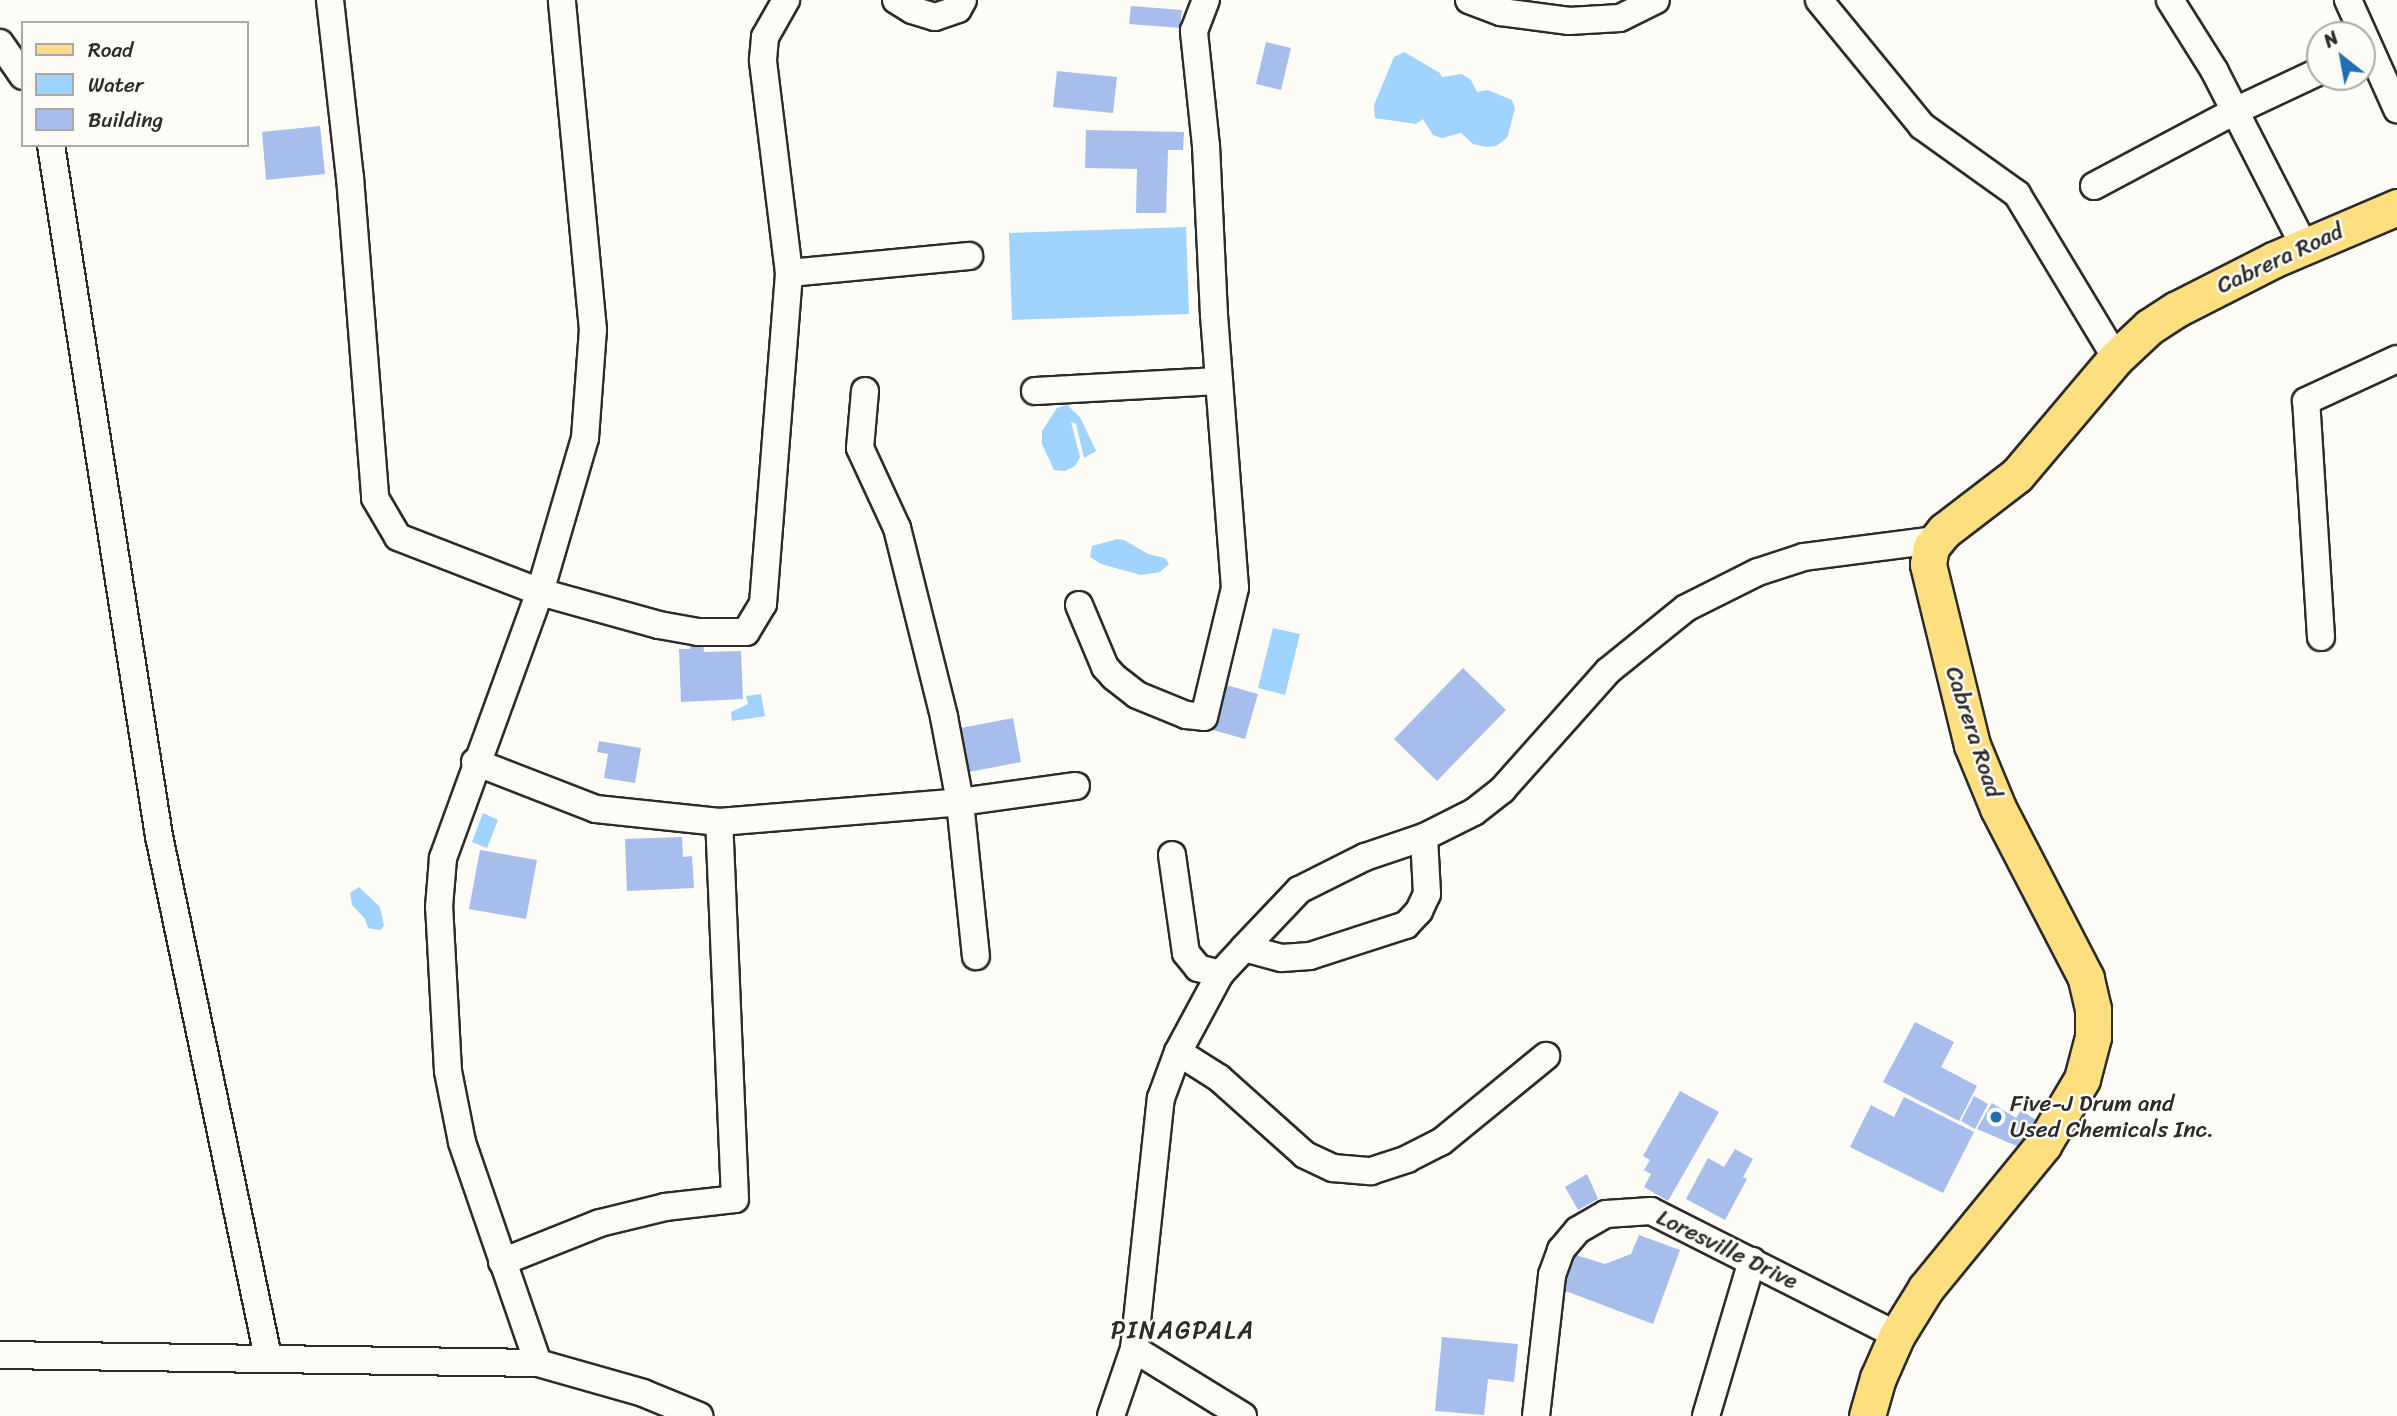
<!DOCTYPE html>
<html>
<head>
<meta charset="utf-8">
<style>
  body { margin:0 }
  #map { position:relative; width:2397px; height:1416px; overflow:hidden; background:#fdfcf7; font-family:Sriracha,sans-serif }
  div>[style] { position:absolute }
  .water>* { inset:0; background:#a0d3fd }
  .building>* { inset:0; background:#a7bdeb }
  .roads { filter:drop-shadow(2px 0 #2b2b2b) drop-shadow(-2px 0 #2b2b2b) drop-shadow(0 2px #2b2b2b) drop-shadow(0 -2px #2b2b2b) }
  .minor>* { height:26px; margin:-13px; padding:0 13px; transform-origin:13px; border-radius:13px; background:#fdfcf7 }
  .major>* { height:35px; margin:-17.5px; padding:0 17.5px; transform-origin:17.5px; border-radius:17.5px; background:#fedf80 }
  .dots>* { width:19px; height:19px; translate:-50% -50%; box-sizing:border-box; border:4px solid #fdfcf7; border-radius:50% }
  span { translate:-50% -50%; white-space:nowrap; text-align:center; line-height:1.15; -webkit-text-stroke:5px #fdfcf7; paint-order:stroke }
  .street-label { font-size:23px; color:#2b2b2b }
  .poi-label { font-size:23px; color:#2b2b2b }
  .left { translate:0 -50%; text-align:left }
  .neighbourhood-label { font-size:24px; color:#2b2b2b; letter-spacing:2px }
  .legend { position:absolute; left:21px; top:21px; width:228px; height:126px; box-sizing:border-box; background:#fdfcf7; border:2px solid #a9a8a5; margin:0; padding:9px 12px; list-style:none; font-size:21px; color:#2b2b2b }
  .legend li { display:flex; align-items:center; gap:14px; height:35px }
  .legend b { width:35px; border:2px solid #a9a8a5 }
  .north { position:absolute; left:2306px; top:21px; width:70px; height:70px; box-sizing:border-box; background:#fdfcf7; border:2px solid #a9a8a5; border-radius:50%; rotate:329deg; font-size:19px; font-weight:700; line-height:28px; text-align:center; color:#2b2b2b }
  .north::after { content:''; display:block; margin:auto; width:24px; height:32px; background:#1f6fb2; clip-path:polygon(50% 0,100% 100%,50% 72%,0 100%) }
</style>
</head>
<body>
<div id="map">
  <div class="water">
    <i style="clip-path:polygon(1404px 52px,1440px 73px,1442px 77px,1462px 74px,1471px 80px,1477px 92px,1488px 90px,1512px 100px,1515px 109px,1507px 138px,1496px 146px,1487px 147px,1473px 144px,1461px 133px,1442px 138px,1433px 135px,1423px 119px,1416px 124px,1375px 118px,1374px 105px,1394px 57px)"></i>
    <i style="clip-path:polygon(1186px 227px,1189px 314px,1012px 320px,1009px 233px)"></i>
    <i style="clip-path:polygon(1067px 405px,1080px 417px,1096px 451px,1084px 458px,1076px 424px,1071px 422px,1080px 457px,1075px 466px,1065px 471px,1054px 470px,1042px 444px,1042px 431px,1057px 408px)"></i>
    <i style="clip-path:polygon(1117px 539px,1124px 540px,1148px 554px,1165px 558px,1169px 564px,1160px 572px,1141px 575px,1101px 564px,1090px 557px,1092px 546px)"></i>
    <i style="clip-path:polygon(1273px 628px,1300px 634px,1285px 695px,1258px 688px)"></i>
    <i style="clip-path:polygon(761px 694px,765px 716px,732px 721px,731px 712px,748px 704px,746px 696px)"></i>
    <i style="clip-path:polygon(483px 813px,498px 820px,487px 848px,472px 842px)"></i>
    <i style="clip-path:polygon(359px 887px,380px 907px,384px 926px,380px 930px,368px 928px,365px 919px,352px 905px,350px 893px)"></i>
  </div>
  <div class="building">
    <i style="clip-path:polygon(1131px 6px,1182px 10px,1180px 28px,1129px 24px)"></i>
    <i style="clip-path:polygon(1266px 42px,1291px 48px,1281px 90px,1256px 84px)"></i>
    <i style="clip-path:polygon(1057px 71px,1117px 77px,1113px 113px,1053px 107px)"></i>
    <i style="clip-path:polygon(320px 126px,325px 174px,266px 180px,262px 132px)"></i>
    <i style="clip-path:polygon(1086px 130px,1184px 132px,1183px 150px,1168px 150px,1166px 213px,1136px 213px,1137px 169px,1085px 168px)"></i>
    <i style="clip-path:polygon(690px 644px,703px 644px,704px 652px,741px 651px,743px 699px,681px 702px,679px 649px,690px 649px)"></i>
    <i style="clip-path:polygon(1463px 668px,1506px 710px,1437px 781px,1394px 739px)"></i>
    <i style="clip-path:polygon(1226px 685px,1258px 694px,1245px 739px,1213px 730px)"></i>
    <i style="clip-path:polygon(1013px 718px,1021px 762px,969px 772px,961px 728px)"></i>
    <i style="clip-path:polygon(599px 741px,641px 748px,635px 783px,604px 778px,608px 754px,597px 752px)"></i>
    <i style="clip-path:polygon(682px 837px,683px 857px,692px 856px,694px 888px,627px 891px,625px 839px)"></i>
    <i style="clip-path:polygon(480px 850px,537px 860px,526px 919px,469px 909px)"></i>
    <i style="clip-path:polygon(1915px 1022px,1954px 1042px,1941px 1067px,1977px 1086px,1959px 1121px,1883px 1082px)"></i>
    <i style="clip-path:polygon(1680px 1091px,1719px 1112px,1668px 1201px,1644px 1187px,1651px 1174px,1644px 1170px,1650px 1160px,1643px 1156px)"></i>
    <i style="clip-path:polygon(1974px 1096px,1988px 1104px,1975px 1129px,1961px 1121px)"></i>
    <i style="clip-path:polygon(1904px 1097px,1974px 1132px,1943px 1193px,1850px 1147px,1871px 1105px,1894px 1117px)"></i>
    <i style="clip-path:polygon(1992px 1103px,2016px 1118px,2021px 1110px,2036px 1120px,2019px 1147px,1977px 1129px)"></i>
    <i style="clip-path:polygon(1735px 1149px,1753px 1159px,1743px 1177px,1747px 1179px,1725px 1220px,1686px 1199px,1708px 1158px,1724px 1167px)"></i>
    <i style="clip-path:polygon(1587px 1174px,1598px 1199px,1578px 1210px,1565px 1187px)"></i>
    <i style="clip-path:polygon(1639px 1235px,1680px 1250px,1653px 1324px,1563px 1290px,1576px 1255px,1605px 1264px,1631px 1254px)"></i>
    <i style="clip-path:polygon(1442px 1337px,1518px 1344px,1514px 1382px,1488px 1379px,1484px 1415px,1435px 1411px)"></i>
  </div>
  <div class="roads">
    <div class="minor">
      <i style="left:330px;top:0;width:178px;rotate:83.6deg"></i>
      <i style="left:350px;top:177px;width:322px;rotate:85.5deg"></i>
      <i style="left:375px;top:498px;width:45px;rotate:59.5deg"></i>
      <i style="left:398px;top:537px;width:152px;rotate:21.2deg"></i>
      <i style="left:540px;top:592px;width:123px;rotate:15.5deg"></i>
      <i style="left:659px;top:625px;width:40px;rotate:10deg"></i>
      <i style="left:698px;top:632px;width:48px"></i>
      <i style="left:746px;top:632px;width:33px;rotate:-59deg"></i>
      <i style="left:763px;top:604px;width:332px;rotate:-85.5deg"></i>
      <i style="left:789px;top:273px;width:215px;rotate:-97deg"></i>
      <i style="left:763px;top:60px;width:23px;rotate:-85deg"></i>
      <i style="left:765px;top:37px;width:43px;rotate:-60.4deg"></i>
      <i style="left:896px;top:0;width:19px;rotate:32deg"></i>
      <i style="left:912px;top:10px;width:24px;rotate:17deg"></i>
      <i style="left:935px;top:17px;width:24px;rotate:-19deg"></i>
      <i style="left:958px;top:9px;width:10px;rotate:-61deg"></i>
      <i style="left:1469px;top:0;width:34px;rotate:21deg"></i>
      <i style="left:1501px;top:12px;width:69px;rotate:7.5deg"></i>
      <i style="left:1569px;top:21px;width:51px;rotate:-3.4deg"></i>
      <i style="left:1620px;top:18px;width:40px;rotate:-26.6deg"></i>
      <i style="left:1819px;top:0;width:163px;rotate:50.7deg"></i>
      <i style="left:1922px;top:126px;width:117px;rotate:35.6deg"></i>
      <i style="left:2017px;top:194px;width:192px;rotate:58.9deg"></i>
      <i style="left:2170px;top:0;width:83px;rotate:57.8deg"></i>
      <i style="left:2214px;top:70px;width:198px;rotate:62.9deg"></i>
      <i style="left:2348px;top:0;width:120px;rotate:65.8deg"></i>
      <i style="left:0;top:43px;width:40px;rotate:55.1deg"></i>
      <i style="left:51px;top:145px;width:699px;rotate:81.12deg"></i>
      <i style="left:159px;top:836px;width:532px;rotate:78.18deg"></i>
      <i style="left:2094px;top:186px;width:160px;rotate:-28deg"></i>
      <i style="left:2235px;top:111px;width:94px;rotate:-25.2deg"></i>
      <i style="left:789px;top:273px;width:181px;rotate:-5.4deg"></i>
      <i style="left:865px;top:391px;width:57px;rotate:95deg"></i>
      <i style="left:860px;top:448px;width:88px;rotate:65.2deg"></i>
      <i style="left:897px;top:528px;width:195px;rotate:76deg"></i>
      <i style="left:944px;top:717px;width:86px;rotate:79.3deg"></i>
      <i style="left:960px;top:802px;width:155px;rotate:84.1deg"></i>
      <i style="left:1035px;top:391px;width:184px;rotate:-3.1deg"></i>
      <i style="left:1079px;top:605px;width:67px;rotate:67.2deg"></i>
      <i style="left:1105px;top:667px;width:13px;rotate:48deg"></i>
      <i style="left:1114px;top:677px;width:29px;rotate:38deg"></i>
      <i style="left:1137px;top:695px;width:53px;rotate:22.2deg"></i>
      <i style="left:1186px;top:715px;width:18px;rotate:6deg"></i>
      <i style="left:1204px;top:717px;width:133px;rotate:-76.5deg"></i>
      <i style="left:1235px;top:588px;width:274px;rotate:-94.4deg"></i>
      <i style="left:1214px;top:315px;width:169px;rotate:-92.7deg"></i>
      <i style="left:1206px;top:146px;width:116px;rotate:-96deg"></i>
      <i style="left:1194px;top:31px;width:33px;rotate:-69deg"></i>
      <i style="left:2321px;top:637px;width:236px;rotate:-93.6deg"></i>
      <i style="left:2306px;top:401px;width:100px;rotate:-24.8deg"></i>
      <i style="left:475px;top:762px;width:130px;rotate:21.2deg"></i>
      <i style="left:596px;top:809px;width:124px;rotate:6deg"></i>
      <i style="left:719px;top:822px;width:242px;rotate:-4.7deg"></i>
      <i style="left:960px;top:802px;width:117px;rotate:-7.9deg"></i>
      <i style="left:1172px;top:855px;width:99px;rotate:81.9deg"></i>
      <i style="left:1186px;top:953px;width:19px;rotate:51deg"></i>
      <i style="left:1198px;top:968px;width:23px;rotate:15deg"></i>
      <i style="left:1244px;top:948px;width:39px;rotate:15deg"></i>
      <i style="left:1282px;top:958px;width:28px;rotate:-4deg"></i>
      <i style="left:1310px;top:956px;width:101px;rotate:-17.9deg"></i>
      <i style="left:1406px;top:925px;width:19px;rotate:-47deg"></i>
      <i style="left:1419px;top:911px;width:19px;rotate:-65deg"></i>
      <i style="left:1427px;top:894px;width:57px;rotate:-93deg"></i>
      <i style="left:1178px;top:1052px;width:49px;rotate:32.4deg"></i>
      <i style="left:1219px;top:1078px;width:115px;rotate:41.8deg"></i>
      <i style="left:1305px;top:1155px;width:31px;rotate:25deg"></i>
      <i style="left:1333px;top:1168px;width:38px;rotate:5deg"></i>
      <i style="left:1371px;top:1171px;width:38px;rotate:-18deg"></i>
      <i style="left:1407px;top:1159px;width:38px;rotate:-27deg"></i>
      <i style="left:1441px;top:1142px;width:136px;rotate:-39.3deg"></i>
      <i style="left:502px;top:1262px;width:105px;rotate:-21.7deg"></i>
      <i style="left:600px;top:1223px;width:67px;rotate:-13.8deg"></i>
      <i style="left:665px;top:1207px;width:70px;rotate:-6.5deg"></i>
      <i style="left:735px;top:1199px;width:377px;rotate:-92.4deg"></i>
      <i style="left:1134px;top:1349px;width:128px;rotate:31.6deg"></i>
      <i style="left:0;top:1355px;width:538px;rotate:0.85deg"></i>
      <i style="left:538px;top:1363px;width:109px;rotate:15.9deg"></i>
      <i style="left:643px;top:1393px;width:61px;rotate:22.3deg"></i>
      <i style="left:538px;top:1363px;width:234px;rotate:-109deg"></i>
      <i style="left:462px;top:1142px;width:72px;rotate:-101.2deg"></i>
      <i style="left:448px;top:1071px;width:164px;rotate:-93.1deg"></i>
      <i style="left:439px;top:907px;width:49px;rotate:-85.3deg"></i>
      <i style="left:443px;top:858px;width:283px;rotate:-70deg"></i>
      <i style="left:540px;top:592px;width:160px;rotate:-73.7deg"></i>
      <i style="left:585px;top:438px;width:108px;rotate:-85.8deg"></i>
      <i style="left:593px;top:330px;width:331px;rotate:-95.4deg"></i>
      <i style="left:1111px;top:1416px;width:71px;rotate:-71.1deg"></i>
      <i style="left:1134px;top:1349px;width:252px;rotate:-83.9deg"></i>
      <i style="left:1161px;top:1098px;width:49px;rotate:-69.7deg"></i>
      <i style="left:1178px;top:1052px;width:89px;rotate:-61.7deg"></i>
      <i style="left:1220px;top:974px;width:35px;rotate:-47deg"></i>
      <i style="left:1244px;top:948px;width:80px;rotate:-46.5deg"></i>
      <i style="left:1299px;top:890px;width:74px;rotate:-26.6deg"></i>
      <i style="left:1365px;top:857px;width:62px;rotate:-18.7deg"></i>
      <i style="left:1424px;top:837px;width:56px;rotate:-26.6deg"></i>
      <i style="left:1474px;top:812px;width:36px;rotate:-38deg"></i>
      <i style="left:1502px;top:790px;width:159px;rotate:-48.3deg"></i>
      <i style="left:1608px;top:671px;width:100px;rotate:-38.9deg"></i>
      <i style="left:1686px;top:608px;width:80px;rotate:-26.6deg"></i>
      <i style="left:1758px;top:572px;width:48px;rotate:-18.1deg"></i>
      <i style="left:1804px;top:557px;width:132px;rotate:-7.4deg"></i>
      <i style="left:1536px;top:1416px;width:142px;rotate:-83.5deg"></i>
      <i style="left:1552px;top:1275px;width:27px;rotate:-70deg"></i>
      <i style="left:1561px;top:1250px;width:26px;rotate:-50deg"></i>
      <i style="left:1578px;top:1230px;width:32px;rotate:-30deg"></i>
      <i style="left:1606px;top:1214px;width:45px;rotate:-3.8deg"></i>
      <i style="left:1651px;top:1211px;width:275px;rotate:26.8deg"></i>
      <i style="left:1706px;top:1416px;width:162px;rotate:-73.5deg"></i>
    </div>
    <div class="major">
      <i style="left:1867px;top:1416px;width:40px;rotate:-74deg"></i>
      <i style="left:1878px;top:1378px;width:47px;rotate:-66.2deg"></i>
      <i style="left:1897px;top:1335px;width:55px;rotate:-58.3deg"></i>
      <i style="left:1926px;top:1288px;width:185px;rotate:-50.7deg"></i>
      <i style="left:2043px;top:1145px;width:77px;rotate:-59.4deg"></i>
      <i style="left:2082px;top:1079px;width:43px;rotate:-75.3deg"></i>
      <i style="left:2093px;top:1037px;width:28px;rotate:-90deg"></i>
      <i style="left:2093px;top:1009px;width:32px;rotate:-103deg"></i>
      <i style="left:2086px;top:978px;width:191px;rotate:-117.4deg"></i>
      <i style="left:1998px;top:808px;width:68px;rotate:-112.4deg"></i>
      <i style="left:1972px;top:745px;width:186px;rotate:-103.7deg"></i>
      <i style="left:1928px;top:564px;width:17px;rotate:-80deg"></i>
      <i style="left:1931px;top:547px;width:21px;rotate:-51deg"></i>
      <i style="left:1944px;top:531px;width:92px;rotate:-37.5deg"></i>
      <i style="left:2017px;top:475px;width:153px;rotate:-49.8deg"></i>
      <i style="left:2116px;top:358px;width:45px;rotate:-43.2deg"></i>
      <i style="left:2149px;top:327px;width:33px;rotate:-33deg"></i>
      <i style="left:2177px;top:309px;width:108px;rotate:-27deg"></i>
      <i style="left:2273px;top:260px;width:135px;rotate:-23.1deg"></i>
    </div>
  </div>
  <div class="dots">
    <i style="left:1996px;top:1117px;background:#1f6fb2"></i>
  </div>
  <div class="street-label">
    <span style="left:2280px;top:259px;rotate:-25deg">Cabrera Road</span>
    <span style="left:1973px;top:732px;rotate:72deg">Cabrera Road</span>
    <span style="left:1727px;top:1250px;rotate:26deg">Loresville Drive</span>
  </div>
  <div class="poi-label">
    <span class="left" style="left:2010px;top:1117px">Five-J Drum and<br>Used Chemicals Inc.</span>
  </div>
  <div class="neighbourhood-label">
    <span style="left:1183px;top:1331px">PINAGPALA</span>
  </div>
  <ul class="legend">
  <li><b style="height:9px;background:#fedf80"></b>Road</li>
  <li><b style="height:19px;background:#a0d3fd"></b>Water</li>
  <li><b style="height:19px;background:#a7bdeb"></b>Building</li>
  </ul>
  <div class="north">N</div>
</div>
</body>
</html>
